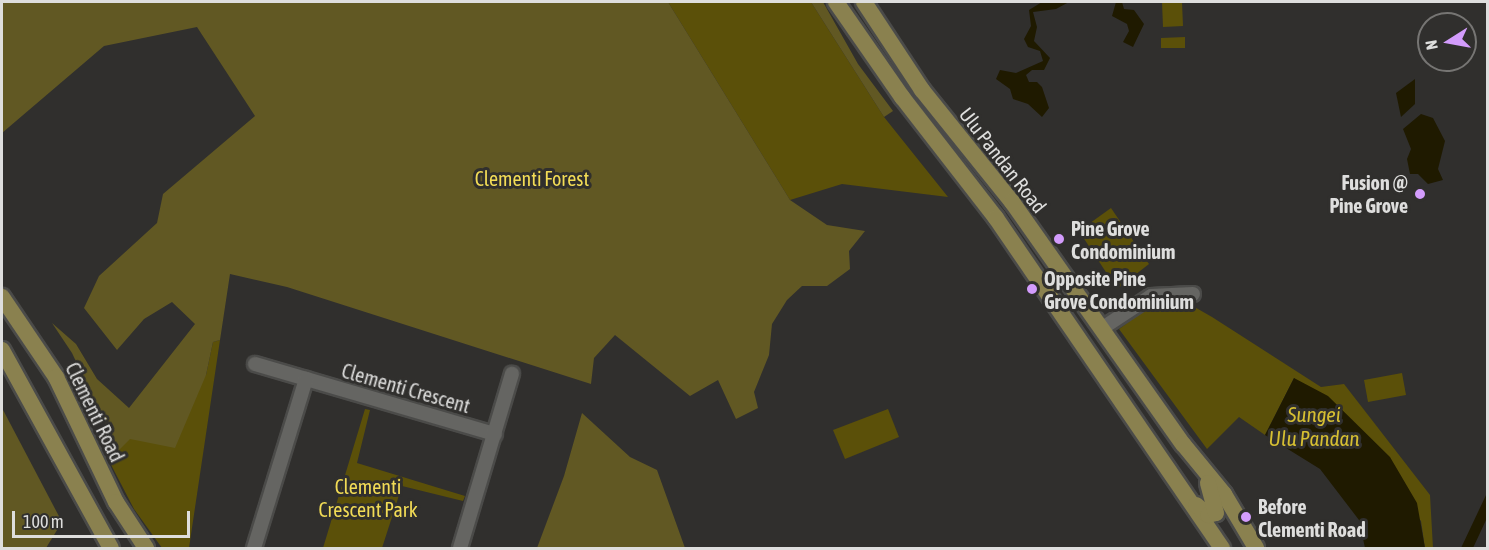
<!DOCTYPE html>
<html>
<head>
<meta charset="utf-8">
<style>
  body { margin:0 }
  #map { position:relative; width:1489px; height:550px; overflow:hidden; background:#302f2d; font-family:"Asap Condensed",sans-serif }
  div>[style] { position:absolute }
  .green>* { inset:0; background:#5b5009 }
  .forest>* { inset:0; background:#615823 }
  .water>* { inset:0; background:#1f1a00 }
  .roads { filter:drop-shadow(2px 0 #4b4b49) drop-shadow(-2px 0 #4b4b49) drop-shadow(0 2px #4b4b49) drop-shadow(0 -2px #4b4b49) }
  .minor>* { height:14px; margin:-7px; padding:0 7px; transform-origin:7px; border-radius:7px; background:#656562 }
  .major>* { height:16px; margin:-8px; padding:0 8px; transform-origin:8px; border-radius:8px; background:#8a814f }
  .dots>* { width:16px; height:16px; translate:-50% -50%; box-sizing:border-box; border:3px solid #302f2d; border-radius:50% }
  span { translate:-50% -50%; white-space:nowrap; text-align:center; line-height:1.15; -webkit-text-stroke:6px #302f2d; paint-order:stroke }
  .street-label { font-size:20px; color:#dededd }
  .park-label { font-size:20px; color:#f2dc56 }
  .poi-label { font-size:20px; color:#dededd; font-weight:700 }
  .right { translate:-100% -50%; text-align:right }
  .left { translate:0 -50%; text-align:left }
  .water-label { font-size:21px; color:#d6bf32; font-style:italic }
  .frame { position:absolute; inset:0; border:3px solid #dededd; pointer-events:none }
  .north { position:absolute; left:1417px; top:12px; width:60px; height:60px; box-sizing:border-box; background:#302f2d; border:2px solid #767573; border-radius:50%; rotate:259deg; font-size:16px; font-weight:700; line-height:24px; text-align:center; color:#dededd }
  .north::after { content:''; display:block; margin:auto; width:21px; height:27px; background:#d39cfc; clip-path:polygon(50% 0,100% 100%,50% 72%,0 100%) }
  .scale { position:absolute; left:12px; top:511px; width:178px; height:27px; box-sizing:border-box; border:3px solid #dededd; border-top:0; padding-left:8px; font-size:18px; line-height:21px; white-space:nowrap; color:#dededd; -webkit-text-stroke:4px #302f2d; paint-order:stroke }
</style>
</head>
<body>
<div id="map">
  <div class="green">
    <i style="clip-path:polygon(668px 2px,811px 2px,884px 117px,948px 197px,842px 184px,790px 200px)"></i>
    <i style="clip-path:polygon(1162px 2px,1182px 2px,1183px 26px,1163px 27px)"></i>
    <i style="clip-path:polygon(1185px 37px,1185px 48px,1161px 48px,1161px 38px)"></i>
    <i style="clip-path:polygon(1111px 208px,1149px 264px,1117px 289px,1079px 231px)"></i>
    <i style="clip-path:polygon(1171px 301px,1191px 305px,1212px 317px,1321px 387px,1344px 384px,1430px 495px,1433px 548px,1425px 548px,1421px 521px,1294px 378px,1265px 435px,1239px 417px,1207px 449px,1119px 329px,1152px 305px)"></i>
    <i style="clip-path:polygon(220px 340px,189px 548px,162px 548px,134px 509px,107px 457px,206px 375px,213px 342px)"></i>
    <i style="clip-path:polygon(1402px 373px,1406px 395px,1368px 402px,1364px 380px)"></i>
    <i style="clip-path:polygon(365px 409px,370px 410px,357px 463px,465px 496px,463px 501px,402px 486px,382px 548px,323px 548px)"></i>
    <i style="clip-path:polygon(888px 409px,899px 437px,845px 459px,833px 430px)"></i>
  </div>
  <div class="forest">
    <i style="clip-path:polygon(2px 2px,668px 2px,790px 200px,827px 225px,865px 231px,849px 251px,850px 269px,827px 286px,802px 286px,787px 300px,772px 324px,769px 355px,754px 392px,758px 408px,736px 419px,718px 380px,690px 396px,615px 335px,594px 358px,591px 384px,287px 287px,230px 274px,220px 340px,213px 342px,206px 375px,175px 448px,130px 439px,118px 451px,72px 353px,52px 323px,76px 344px,97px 379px,129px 408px,195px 324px,172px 302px,144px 319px,117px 350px,84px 308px,99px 276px,157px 223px,163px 194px,255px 116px,197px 27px,104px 46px,2px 133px)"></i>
    <i style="clip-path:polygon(811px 2px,823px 2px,858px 64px,893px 111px,884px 117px)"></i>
    <i style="clip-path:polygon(2px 408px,62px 522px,46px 548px,2px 548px)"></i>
    <i style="clip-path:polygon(582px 413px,630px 457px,657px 470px,685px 548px,537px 548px,564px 476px)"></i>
  </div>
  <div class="water">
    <i style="clip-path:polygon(1042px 2px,1069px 2px,1056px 9px,1033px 12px,1037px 27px,1034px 41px,1050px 58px,1044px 70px,1032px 70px,1026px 75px,1029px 82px,1037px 82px,1042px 87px,1049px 108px,1042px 117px,1028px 104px,1013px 99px,1010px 89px,996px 79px,1000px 70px,1016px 73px,1043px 61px,1040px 51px,1028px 47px,1024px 39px,1031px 26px,1029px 10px)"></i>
    <i style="clip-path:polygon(1116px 2px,1122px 2px,1124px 9px,1134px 10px,1144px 24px,1133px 47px,1123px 42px,1129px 31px,1127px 24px,1112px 16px)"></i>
    <i style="clip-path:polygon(1415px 79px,1415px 104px,1401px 117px,1396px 93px)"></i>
    <i style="clip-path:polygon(1421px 114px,1433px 118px,1445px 141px,1438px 169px,1443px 180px,1428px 184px,1418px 174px,1410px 174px,1407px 159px,1411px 149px,1403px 129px)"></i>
    <i style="clip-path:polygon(1294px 378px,1328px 396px,1390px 457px,1417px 503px,1425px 548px,1365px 548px,1359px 520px,1320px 469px,1265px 435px)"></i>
    <i style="clip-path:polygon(1487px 493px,1487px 518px,1473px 548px,1461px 548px)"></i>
  </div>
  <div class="roads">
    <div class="minor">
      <i style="left:1101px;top:329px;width:60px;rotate:-33.4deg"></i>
      <i style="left:1151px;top:296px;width:42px;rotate:-2.7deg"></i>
      <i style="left:255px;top:364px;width:250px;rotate:16.3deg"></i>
      <i style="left:254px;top:548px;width:177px;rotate:-72.9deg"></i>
      <i style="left:460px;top:548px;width:182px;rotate:-73.4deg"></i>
    </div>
    <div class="major">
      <i style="left:836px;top:2px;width:116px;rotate:55.2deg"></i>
      <i style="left:902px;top:97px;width:153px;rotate:52.2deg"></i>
      <i style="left:996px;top:218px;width:400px;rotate:55.6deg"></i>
      <i style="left:864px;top:2px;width:105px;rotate:56.6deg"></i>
      <i style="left:922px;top:90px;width:144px;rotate:51.2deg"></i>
      <i style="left:1012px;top:202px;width:296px;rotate:54.8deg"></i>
      <i style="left:1183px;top:444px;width:65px;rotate:50.6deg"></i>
      <i style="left:1224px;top:494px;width:63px;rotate:59.3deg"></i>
      <i style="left:2px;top:297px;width:97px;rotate:56deg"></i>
      <i style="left:56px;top:377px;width:139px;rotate:64.4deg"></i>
      <i style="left:116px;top:502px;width:55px;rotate:56.9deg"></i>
      <i style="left:2px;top:350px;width:226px;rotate:61.2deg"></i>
      <i style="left:1196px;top:505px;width:16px;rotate:40deg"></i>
      <i style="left:1208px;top:515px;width:8px;rotate:-14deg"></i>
      <i style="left:1216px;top:513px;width:31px;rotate:-105deg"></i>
    </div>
  </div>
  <div class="dots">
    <i style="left:1420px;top:194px;background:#d39cfc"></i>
    <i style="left:1059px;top:239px;background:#d39cfc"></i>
    <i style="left:1032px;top:289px;background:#d39cfc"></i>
    <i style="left:1246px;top:517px;background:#d39cfc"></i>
  </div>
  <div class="street-label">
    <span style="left:1003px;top:160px;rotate:52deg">Ulu Pandan Road</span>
    <span style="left:406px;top:388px;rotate:16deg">Clementi Crescent</span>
    <span style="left:95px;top:412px;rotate:64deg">Clementi Road</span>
  </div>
  <div class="park-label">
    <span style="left:532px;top:178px">Clementi Forest</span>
    <span style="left:368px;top:498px">Clementi<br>Crescent Park</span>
  </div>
  <div class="poi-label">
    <span class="right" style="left:1408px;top:194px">Fusion @<br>Pine Grove</span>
    <span class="left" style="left:1071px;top:240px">Pine Grove<br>Condominium</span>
    <span class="left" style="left:1044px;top:290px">Opposite Pine<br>Grove Condominium</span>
    <span class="left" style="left:1258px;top:518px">Before<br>Clementi Road</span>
  </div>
  <div class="water-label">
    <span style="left:1314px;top:426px">Sungei<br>Ulu Pandan</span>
  </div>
  <div class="frame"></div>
  <div class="north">N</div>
  <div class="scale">100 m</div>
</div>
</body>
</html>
